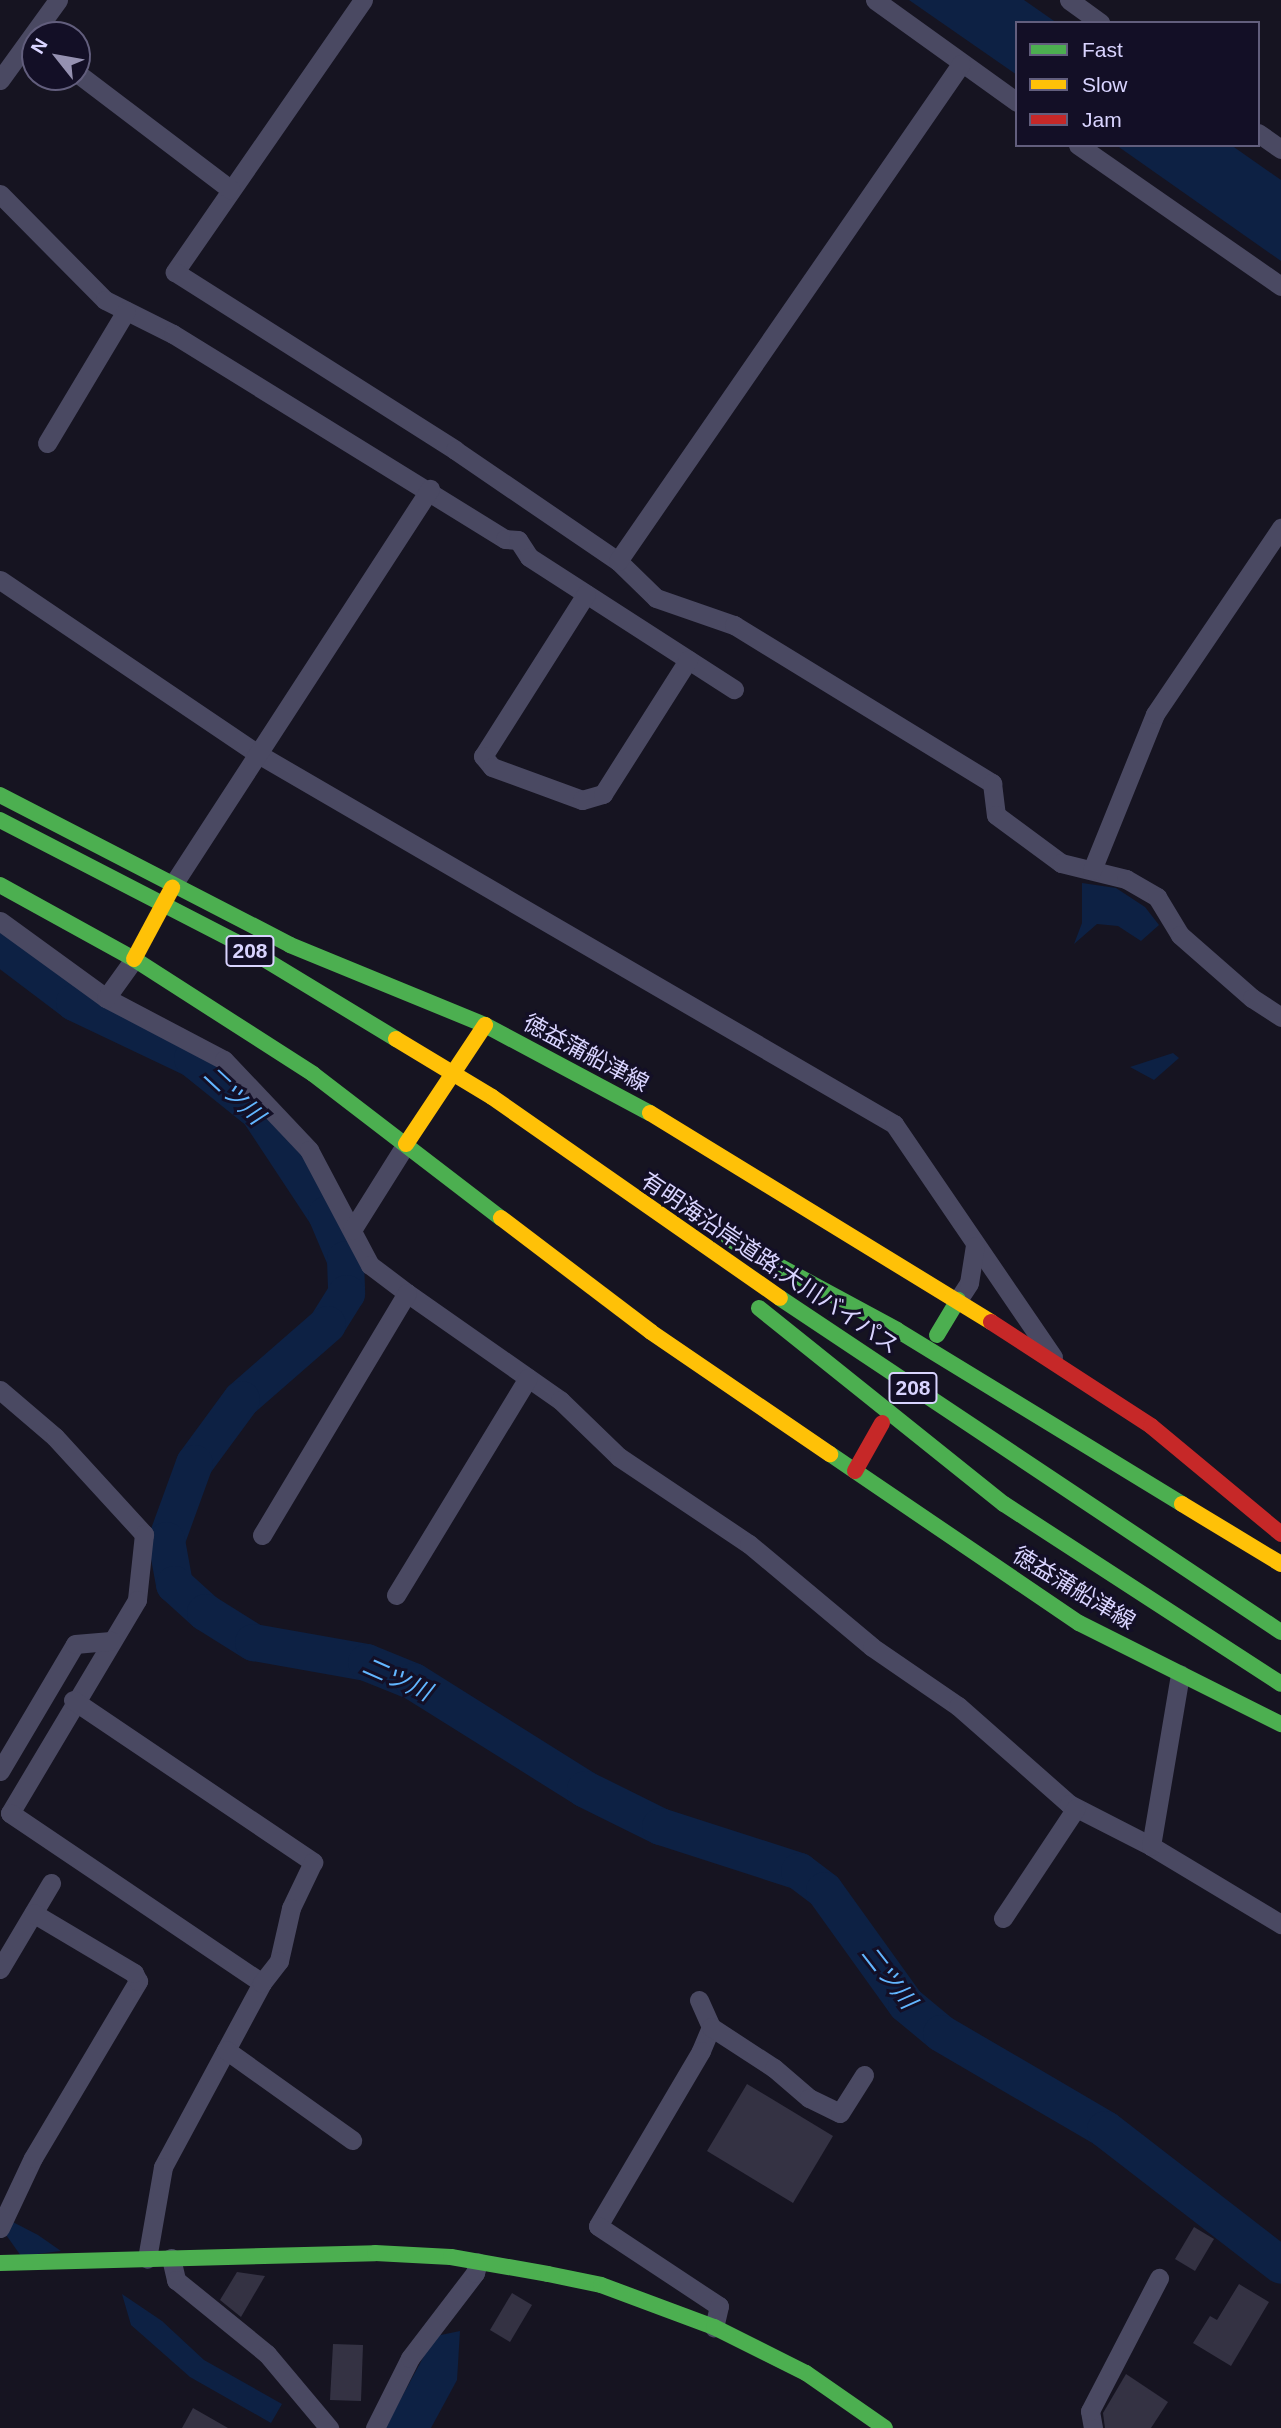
<!DOCTYPE html>
<html>
<head>
<meta charset="utf-8">
<style>
  body { margin:0 }
  #map { position:relative; width:1281px; height:2428px; overflow:hidden; background:#161421; font-family:Arial,"Noto Sans JP",sans-serif }
  div>[style] { position:absolute }
  .water>* { inset:0; background:#0d2144 }
  .river>* { height:37px; margin:-18.5px; padding:0 18.5px; transform-origin:18.5px; border-radius:18.5px; background:#0d2144 }
  .building>* { inset:0; background:#343243 }
  .street>* { height:19px; margin:-9.5px; padding:0 9.5px; transform-origin:9.5px; border-radius:9.5px; background:#4a4962 }
  .fast>* { height:16px; margin:-8px; padding:0 8px; transform-origin:8px; border-radius:8px; background:#4caf50 }
  .slow>* { height:16px; margin:-8px; padding:0 8px; transform-origin:8px; border-radius:8px; background:#ffc107 }
  .jam>* { height:16px; margin:-8px; padding:0 8px; transform-origin:8px; border-radius:8px; background:#c62828 }
  span { translate:-50% -50%; white-space:nowrap; text-align:center; line-height:1.15; -webkit-text-stroke:6px #130f26; paint-order:stroke }
  .shield-label span { padding:2px 5px; background:#130f26; border:2px solid; border-radius:5px; -webkit-text-stroke-width:0 }
  .shield-label { font-size:21px; color:#d9d4ff; font-weight:700 }
  .street-label { font-size:23px; color:#d9d4ff }
  .water-label { font-size:24px; color:#62b6ff; font-style:italic }
  .legend { position:absolute; left:1015px; top:21px; width:245px; height:126px; box-sizing:border-box; background:#130f26; border:2px solid #625e7d; margin:0; padding:9px 12px; list-style:none; font-size:21px; color:#d9d4ff }
  .legend li { display:flex; align-items:center; gap:14px; height:35px }
  .legend b { width:35px; border:2px solid #625e7d }
  .north { position:absolute; left:21px; top:21px; width:70px; height:70px; box-sizing:border-box; background:#130f26; border:2px solid #625e7d; border-radius:50%; rotate:301deg; font-size:19px; font-weight:700; line-height:28px; text-align:center; color:#d9d4ff }
  .north::after { content:''; display:block; margin:auto; width:24px; height:32px; background:#9591b1; clip-path:polygon(50% 0,100% 100%,50% 72%,0 100%) }
</style>
</head>
<body>
<div id="map">
  <div class="water">
    <i style="clip-path:polygon(909px 0,1024px 0,1057px 23px,1017px 23px,1017px 75px)"></i>
    <i style="clip-path:polygon(1116px 145px,1231px 145px,1281px 180px,1281px 261px)"></i>
    <i style="clip-path:polygon(1082px 883px,1116px 888px,1145px 907px,1159px 925px,1141px 941px,1118px 926px,1097px 924px,1074px 944px,1082px 923px)"></i>
    <i style="clip-path:polygon(1173px 1053px,1179px 1058px,1154px 1080px,1130px 1067px)"></i>
    <i style="clip-path:polygon(9px 2220px,38px 2235px,61px 2251px,21px 2256px,4px 2232px)"></i>
    <i style="clip-path:polygon(122px 2294px,162px 2321px,204px 2360px,282px 2404px,271px 2423px,190px 2377px,131px 2325px)"></i>
    <i style="clip-path:polygon(460px 2331px,457px 2380px,431px 2428px,385px 2428px,431px 2343px,436px 2336px)"></i>
  </div>
  <div class="river">
    <i style="left:0;top:946px;width:93px;rotate:37.1deg"></i>
    <i style="left:74px;top:1002px;width:131px;rotate:25.4deg"></i>
    <i style="left:192px;top:1058px;width:85px;rotate:38.8deg"></i>
    <i style="left:258px;top:1111px;width:123px;rotate:56.6deg"></i>
    <i style="left:326px;top:1214px;width:49px;rotate:67.1deg"></i>
    <i style="left:345px;top:1259px;width:34px;rotate:88deg"></i>
    <i style="left:346px;top:1293px;width:36px;rotate:122deg"></i>
    <i style="left:327px;top:1324px;width:114px;rotate:138.9deg"></i>
    <i style="left:241px;top:1399px;width:79px;rotate:126.3deg"></i>
    <i style="left:194px;top:1463px;width:82px;rotate:110deg"></i>
    <i style="left:166px;top:1540px;width:45px;rotate:79.7deg"></i>
    <i style="left:174px;top:1584px;width:42px;rotate:42.1deg"></i>
    <i style="left:205px;top:1612px;width:57px;rotate:32deg"></i>
    <i style="left:253px;top:1642px;width:115px;rotate:10deg"></i>
    <i style="left:366px;top:1662px;width:51px;rotate:22deg"></i>
    <i style="left:413px;top:1681px;width:203px;rotate:32.1deg"></i>
    <i style="left:585px;top:1789px;width:84px;rotate:26.3deg"></i>
    <i style="left:660px;top:1826px;width:146px;rotate:17.9deg"></i>
    <i style="left:799px;top:1871px;width:31px;rotate:37deg"></i>
    <i style="left:824px;top:1890px;width:140px;rotate:54.3deg"></i>
    <i style="left:906px;top:2004px;width:45px;rotate:39.6deg"></i>
    <i style="left:941px;top:2033px;width:190px;rotate:30.3deg"></i>
    <i style="left:1105px;top:2129px;width:222px;rotate:37.7deg"></i>
  </div>
  <div class="building">
    <i style="clip-path:polygon(747px 2084px,833px 2136px,793px 2203px,707px 2151px)"></i>
    <i style="clip-path:polygon(1194px 2227px,1214px 2239px,1195px 2271px,1175px 2259px)"></i>
    <i style="clip-path:polygon(237px 2272px,265px 2276px,241px 2317px,220px 2300px)"></i>
    <i style="clip-path:polygon(1239px 2284px,1269px 2302px,1231px 2366px,1193px 2343px,1210px 2316px,1217px 2320px)"></i>
    <i style="clip-path:polygon(512px 2293px,532px 2305px,510px 2342px,490px 2330px)"></i>
    <i style="clip-path:polygon(333px 2344px,363px 2345px,361px 2401px,330px 2400px)"></i>
    <i style="clip-path:polygon(1126px 2374px,1168px 2402px,1151px 2428px,1105px 2428px,1103px 2413px)"></i>
    <i style="clip-path:polygon(193px 2408px,228px 2428px,182px 2428px)"></i>
  </div>
  <div class="street">
    <i style="left:363px;top:0;width:331px;rotate:124.7deg"></i>
    <i style="left:175px;top:272px;width:332px;rotate:32.4deg"></i>
    <i style="left:455px;top:450px;width:197px;rotate:34.3deg"></i>
    <i style="left:618px;top:561px;width:53px;rotate:44.2deg"></i>
    <i style="left:656px;top:598px;width:83px;rotate:19.1deg"></i>
    <i style="left:734px;top:625px;width:303px;rotate:31.5deg"></i>
    <i style="left:992px;top:783px;width:32px;rotate:83deg"></i>
    <i style="left:996px;top:815px;width:81px;rotate:36.4deg"></i>
    <i style="left:1061px;top:863px;width:67px;rotate:13.8deg"></i>
    <i style="left:1126px;top:879px;width:36px;rotate:30deg"></i>
    <i style="left:1157px;top:897px;width:44px;rotate:58.8deg"></i>
    <i style="left:1180px;top:935px;width:96px;rotate:41.2deg"></i>
    <i style="left:1252px;top:998px;width:35px;rotate:33deg"></i>
    <i style="left:875px;top:0;width:175px;rotate:35.7deg"></i>
    <i style="left:1069px;top:0;width:39px;rotate:36deg"></i>
    <i style="left:77px;top:73px;width:193px;rotate:37.2deg"></i>
    <i style="left:0;top:80px;width:99px;rotate:-54.1deg"></i>
    <i style="left:1258px;top:133px;width:28px;rotate:35deg"></i>
    <i style="left:1078px;top:145px;width:247px;rotate:34.8deg"></i>
    <i style="left:0;top:194px;width:149px;rotate:45.3deg"></i>
    <i style="left:105px;top:300px;width:76px;rotate:26.6deg"></i>
    <i style="left:173px;top:334px;width:390px;rotate:31.7deg"></i>
    <i style="left:505px;top:539px;width:13px;rotate:4deg"></i>
    <i style="left:518px;top:540px;width:20px;rotate:57deg"></i>
    <i style="left:529px;top:557px;width:244px;rotate:32.8deg"></i>
    <i style="left:47px;top:443px;width:154px;rotate:-59.1deg"></i>
    <i style="left:618px;top:561px;width:604px;rotate:-55.39deg"></i>
    <i style="left:0;top:580px;width:311px;rotate:34deg"></i>
    <i style="left:258px;top:754px;width:736px;rotate:30.19deg"></i>
    <i style="left:894px;top:1124px;width:282px;rotate:55.7deg"></i>
    <i style="left:586px;top:594px;width:192px;rotate:122.4deg"></i>
    <i style="left:483px;top:756px;width:14px;rotate:51deg"></i>
    <i style="left:492px;top:767px;width:96px;rotate:20.1deg"></i>
    <i style="left:582px;top:800px;width:22px;rotate:-16deg"></i>
    <i style="left:603px;top:794px;width:159px;rotate:-57.6deg"></i>
    <i style="left:1092px;top:870px;width:168px;rotate:-68deg"></i>
    <i style="left:1155px;top:714px;width:225px;rotate:-55.9deg"></i>
    <i style="left:174px;top:883px;width:470px;rotate:-57deg"></i>
    <i style="left:0;top:921px;width:131px;rotate:36deg"></i>
    <i style="left:106px;top:998px;width:133px;rotate:27.7deg"></i>
    <i style="left:224px;top:1060px;width:124px;rotate:46.6deg"></i>
    <i style="left:309px;top:1150px;width:130px;rotate:62.1deg"></i>
    <i style="left:370px;top:1265px;width:46px;rotate:37.1deg"></i>
    <i style="left:407px;top:1293px;width:187px;rotate:35deg"></i>
    <i style="left:560px;top:1400px;width:82px;rotate:44deg"></i>
    <i style="left:619px;top:1457px;width:156px;rotate:33.8deg"></i>
    <i style="left:749px;top:1544px;width:160px;rotate:39.9deg"></i>
    <i style="left:872px;top:1647px;width:104px;rotate:34.5deg"></i>
    <i style="left:958px;top:1706px;width:148px;rotate:41.4deg"></i>
    <i style="left:1069px;top:1804px;width:92px;rotate:27.1deg"></i>
    <i style="left:1151px;top:1846px;width:152px;rotate:31deg"></i>
    <i style="left:106px;top:998px;width:48px;rotate:-54.3deg"></i>
    <i style="left:352px;top:1230px;width:102px;rotate:-57.9deg"></i>
    <i style="left:958px;top:1300px;width:20px;rotate:-57deg"></i>
    <i style="left:969px;top:1283px;width:37px;rotate:-81deg"></i>
    <i style="left:0;top:1390px;width:72px;rotate:40.5deg"></i>
    <i style="left:55px;top:1437px;width:132px;rotate:47.5deg"></i>
    <i style="left:144px;top:1534px;width:66px;rotate:96.1deg"></i>
    <i style="left:137px;top:1600px;width:248px;rotate:120.8deg"></i>
    <i style="left:10px;top:1813px;width:304px;rotate:34deg"></i>
    <i style="left:262px;top:1983px;width:209px;rotate:118.3deg"></i>
    <i style="left:163px;top:2167px;width:93px;rotate:99.9deg"></i>
    <i style="left:262px;top:1535px;width:282px;rotate:-59.1deg"></i>
    <i style="left:396px;top:1595px;width:254px;rotate:-58.7deg"></i>
    <i style="left:73px;top:1700px;width:290px;rotate:34deg"></i>
    <i style="left:313px;top:1862px;width:51px;rotate:115.6deg"></i>
    <i style="left:291px;top:1908px;width:54px;rotate:102.8deg"></i>
    <i style="left:279px;top:1961px;width:28px;rotate:128deg"></i>
    <i style="left:0;top:1771px;width:147px;rotate:-59.4deg"></i>
    <i style="left:75px;top:1644px;width:36px;rotate:-5deg"></i>
    <i style="left:1151px;top:1846px;width:174px;rotate:-80.4deg"></i>
    <i style="left:1003px;top:1918px;width:132px;rotate:-56.4deg"></i>
    <i style="left:0;top:1969px;width:100px;rotate:-59.3deg"></i>
    <i style="left:699px;top:2000px;width:30px;rotate:66deg"></i>
    <i style="left:711px;top:2027px;width:26px;rotate:113deg"></i>
    <i style="left:701px;top:2051px;width:203px;rotate:120.5deg"></i>
    <i style="left:598px;top:2226px;width:145px;rotate:33.5deg"></i>
    <i style="left:719px;top:2306px;width:22px;rotate:103deg"></i>
    <i style="left:711px;top:2027px;width:75px;rotate:33.1deg"></i>
    <i style="left:774px;top:2068px;width:46px;rotate:40.6deg"></i>
    <i style="left:809px;top:2098px;width:34px;rotate:26deg"></i>
    <i style="left:840px;top:2113px;width:45px;rotate:-57.7deg"></i>
    <i style="left:226px;top:2050px;width:155px;rotate:35.5deg"></i>
    <i style="left:0;top:2228px;width:77px;rotate:-64.8deg"></i>
    <i style="left:33px;top:2158px;width:206px;rotate:-59.3deg"></i>
    <i style="left:138px;top:1981px;width:9px;rotate:-117deg"></i>
    <i style="left:134px;top:1973px;width:117px;rotate:-149.3deg"></i>
    <i style="left:171px;top:2258px;width:23px;rotate:77deg"></i>
    <i style="left:176px;top:2280px;width:117px;rotate:39.1deg"></i>
    <i style="left:267px;top:2354px;width:97px;rotate:50deg"></i>
    <i style="left:375px;top:2428px;width:78px;rotate:-63.4deg"></i>
    <i style="left:410px;top:2358px;width:107px;rotate:-52.6deg"></i>
    <i style="left:475px;top:2273px;width:11px;rotate:-75deg"></i>
    <i style="left:1093px;top:2428px;width:17px;rotate:-100deg"></i>
    <i style="left:1090px;top:2411px;width:150px;rotate:-62.6deg"></i>
  </div>
  <div class="fast">
    <i style="left:0;top:795px;width:326px;rotate:27.3deg"></i>
    <i style="left:290px;top:945px;width:211px;rotate:22.3deg"></i>
    <i style="left:485px;top:1025px;width:187px;rotate:28.1deg"></i>
    <i style="left:0;top:820px;width:266px;rotate:27.3deg"></i>
    <i style="left:236px;top:942px;width:187px;rotate:31.2deg"></i>
    <i style="left:0;top:885px;width:153px;rotate:28.9deg"></i>
    <i style="left:134px;top:959px;width:213px;rotate:32.7deg"></i>
    <i style="left:313px;top:1074px;width:237px;rotate:37.5deg"></i>
    <i style="left:729px;top:1239px;width:191px;rotate:28.4deg"></i>
    <i style="left:897px;top:1330px;width:334px;rotate:31.4deg"></i>
    <i style="left:780px;top:1298px;width:602px;rotate:33.69deg"></i>
    <i style="left:759px;top:1308px;width:314px;rotate:38.7deg"></i>
    <i style="left:1004px;top:1504px;width:330px;rotate:33deg"></i>
    <i style="left:937px;top:1335px;width:41px;rotate:-59deg"></i>
    <i style="left:830px;top:1454px;width:301px;rotate:34.2deg"></i>
    <i style="left:1079px;top:1623px;width:226px;rotate:26.6deg"></i>
    <i style="left:0;top:2263px;width:375px;rotate:-1.5deg"></i>
    <i style="left:375px;top:2253px;width:76px;rotate:3deg"></i>
    <i style="left:451px;top:2257px;width:98px;rotate:9.9deg"></i>
    <i style="left:548px;top:2274px;width:54px;rotate:11.7deg"></i>
    <i style="left:601px;top:2285px;width:121px;rotate:20.4deg"></i>
    <i style="left:714px;top:2327px;width:103px;rotate:26.6deg"></i>
    <i style="left:806px;top:2373px;width:96px;rotate:34.8deg"></i>
  </div>
  <div class="slow">
    <i style="left:134px;top:959px;width:81px;rotate:-61.8deg"></i>
    <i style="left:396px;top:1039px;width:112px;rotate:31.1deg"></i>
    <i style="left:492px;top:1097px;width:351px;rotate:34.9deg"></i>
    <i style="left:650px;top:1113px;width:400px;rotate:31.5deg"></i>
    <i style="left:406px;top:1144px;width:143px;rotate:-56.4deg"></i>
    <i style="left:501px;top:1218px;width:188px;rotate:37.2deg"></i>
    <i style="left:651px;top:1332px;width:217px;rotate:34.3deg"></i>
    <i style="left:1182px;top:1504px;width:116px;rotate:31.2deg"></i>
  </div>
  <div class="jam">
    <i style="left:991px;top:1322px;width:191px;rotate:33deg"></i>
    <i style="left:1151px;top:1426px;width:169px;rotate:39.7deg"></i>
    <i style="left:855px;top:1471px;width:55px;rotate:-60.6deg"></i>
  </div>
  <div class="shield-label">
    <span style="left:250px;top:951px">208</span>
    <span style="left:913px;top:1388px">208</span>
  </div>
  <div class="street-label">
    <span style="left:586px;top:1053px;rotate:28deg">徳益蒲船津線</span>
    <span style="left:770px;top:1263px;rotate:34deg">有明海沿岸道路;大川バイパス</span>
    <span style="left:1074px;top:1588px;rotate:31deg">徳益蒲船津線</span>
  </div>
  <div class="water-label">
    <span style="left:234px;top:1095px;rotate:43deg">二ツ川</span>
    <span style="left:397px;top:1679px;rotate:24deg">二ツ川</span>
    <span style="left:889px;top:1977px;rotate:52deg">二ツ川</span>
  </div>
  <ul class="legend">
  <li><b style="height:9px;background:#4caf50"></b>Fast</li>
  <li><b style="height:9px;background:#ffc107"></b>Slow</li>
  <li><b style="height:9px;background:#c62828"></b>Jam</li>
  </ul>
  <div class="north">N</div>
</div>
</body>
</html>
